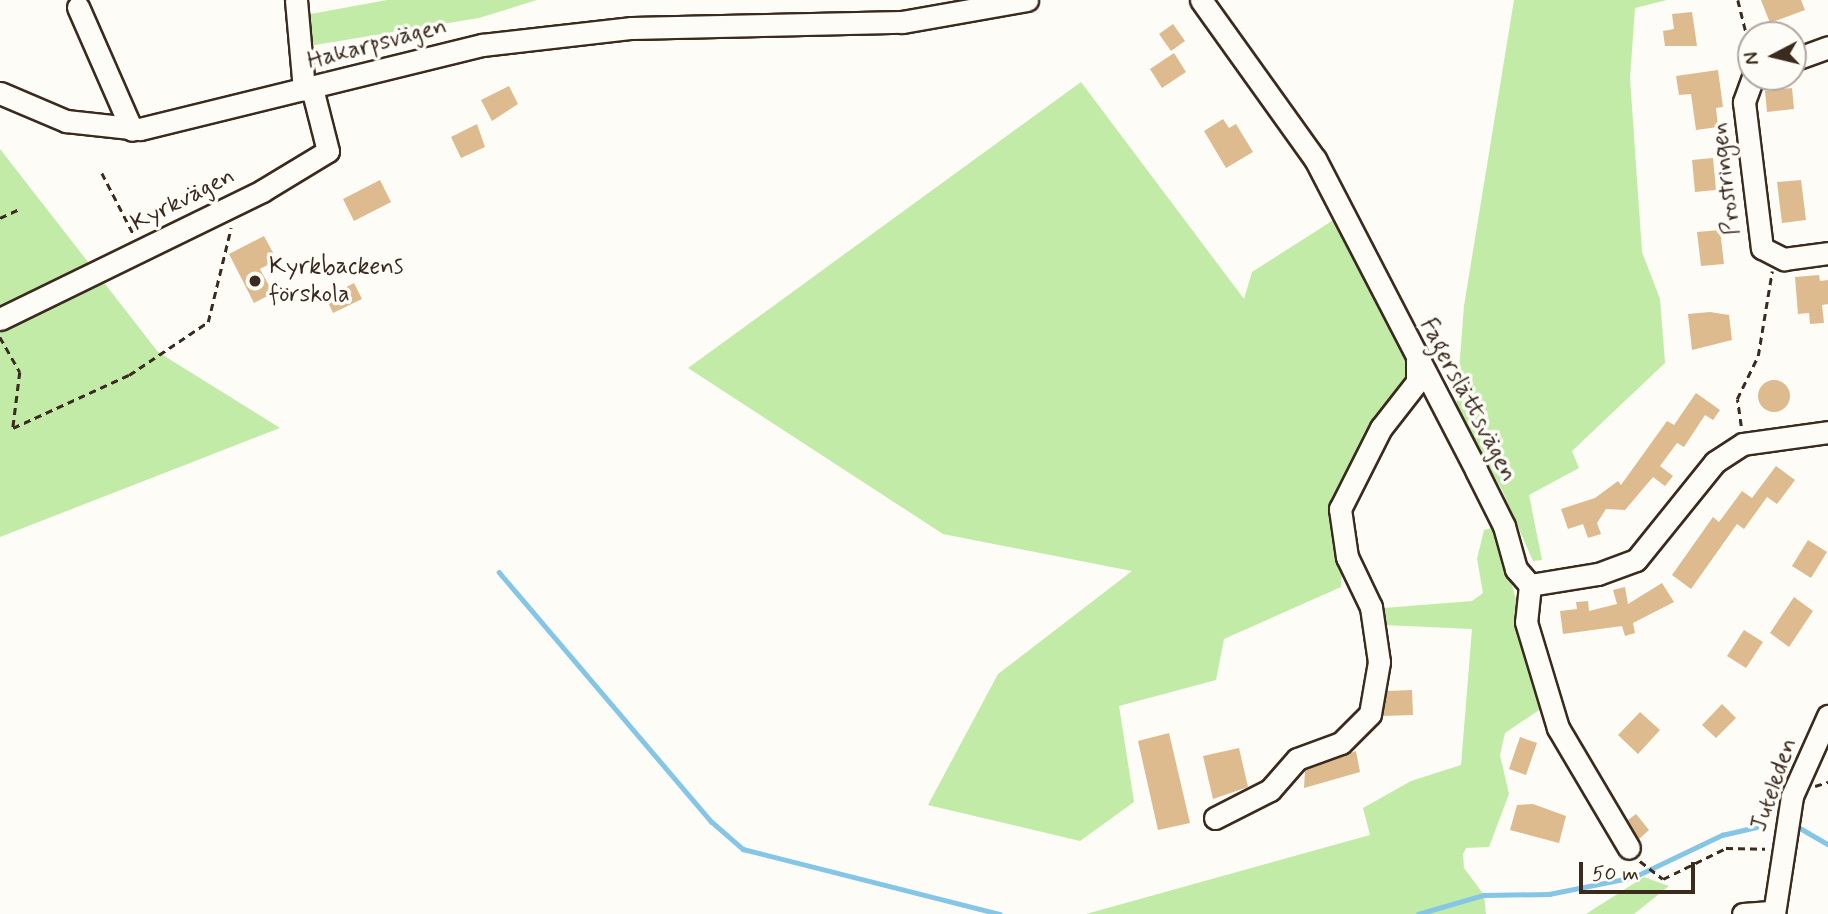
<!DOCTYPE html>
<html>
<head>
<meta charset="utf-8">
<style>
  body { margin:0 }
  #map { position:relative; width:1828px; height:914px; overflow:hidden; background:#fdfcf7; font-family:Mynerve,sans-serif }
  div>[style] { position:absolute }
  .green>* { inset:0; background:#c1eba7 }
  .stream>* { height:4.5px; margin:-2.25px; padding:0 2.25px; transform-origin:2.25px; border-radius:2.25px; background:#85c6e6 }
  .building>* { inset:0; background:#ddbb8f }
  .round { border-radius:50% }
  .path>* { height:2.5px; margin-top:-1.25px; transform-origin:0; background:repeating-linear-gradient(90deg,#3b2a1e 0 7px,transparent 0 12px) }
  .roads { filter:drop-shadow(2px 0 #3b2a1e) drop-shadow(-2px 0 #3b2a1e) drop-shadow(0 2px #3b2a1e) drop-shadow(0 -2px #3b2a1e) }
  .minor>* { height:21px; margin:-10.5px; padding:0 10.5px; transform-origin:10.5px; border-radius:10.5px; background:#fdfcf7 }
  .dots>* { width:19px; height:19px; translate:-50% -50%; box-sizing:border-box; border:4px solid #fdfcf7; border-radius:50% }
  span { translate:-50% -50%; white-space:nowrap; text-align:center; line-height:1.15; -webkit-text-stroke:7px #fdfcf7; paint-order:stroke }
  .street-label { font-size:24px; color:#3b2a1e }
  .poi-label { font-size:24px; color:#3b2a1e }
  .left { translate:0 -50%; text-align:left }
  .north { position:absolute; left:1737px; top:21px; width:70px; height:70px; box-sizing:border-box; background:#fdfcf7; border:2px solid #afa8a0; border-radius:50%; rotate:263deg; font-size:19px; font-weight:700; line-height:28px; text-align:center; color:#3b2a1e }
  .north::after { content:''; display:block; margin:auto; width:24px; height:32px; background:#3b2a1e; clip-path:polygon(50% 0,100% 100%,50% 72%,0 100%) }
  .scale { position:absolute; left:1579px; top:862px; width:116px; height:32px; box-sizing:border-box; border:4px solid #3b2a1e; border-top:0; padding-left:9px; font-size:21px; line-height:24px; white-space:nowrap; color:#3b2a1e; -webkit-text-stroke:5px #fdfcf7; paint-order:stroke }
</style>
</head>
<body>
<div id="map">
  <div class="green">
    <i style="clip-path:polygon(387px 0,537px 0,479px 18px,309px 46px,300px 16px)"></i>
    <i style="clip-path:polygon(1514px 0,1667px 0,1635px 8px,1630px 78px,1642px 252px,1660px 299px,1665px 363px,1572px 451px,1579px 468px,1529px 495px,1542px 560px,1533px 561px,1502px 490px,1456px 409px,1464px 306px)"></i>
    <i style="clip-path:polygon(1081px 82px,1244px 299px,1252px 272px,1335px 219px,1406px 362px,1405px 411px,1346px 493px,1341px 587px,1224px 639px,1216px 680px,1119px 706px,1134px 802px,1080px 841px,928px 805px,998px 674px,1132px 571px,943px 534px,688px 368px)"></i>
    <i style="clip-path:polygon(0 149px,158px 352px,280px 428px,0 537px)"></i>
    <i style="clip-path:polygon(1496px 527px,1545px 706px,1505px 733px,1500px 755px,1509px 794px,1489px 847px,1466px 848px,1463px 854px,1464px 868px,1484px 895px,1486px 914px,1086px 914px,1370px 835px,1363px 808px,1411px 781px,1461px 765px,1472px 629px,1384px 625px,1384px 608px,1472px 601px,1483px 593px,1477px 559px,1484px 530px)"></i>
    <i style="clip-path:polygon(1644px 877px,1669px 886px,1634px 914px,1586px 914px)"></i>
  </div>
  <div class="stream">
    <i style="left:499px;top:572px;width:328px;rotate:49.6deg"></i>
    <i style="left:712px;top:822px;width:41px;rotate:41.1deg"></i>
    <i style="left:743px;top:849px;width:265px;rotate:14.2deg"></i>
    <i style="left:1800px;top:828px;width:32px;rotate:30deg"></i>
    <i style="left:1418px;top:914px;width:69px;rotate:-16.1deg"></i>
    <i style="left:1484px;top:895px;width:65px;rotate:-0.9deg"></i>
    <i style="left:1549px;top:894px;width:87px;rotate:-11.3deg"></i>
    <i style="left:1634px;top:877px;width:98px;rotate:-25.5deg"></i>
    <i style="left:1722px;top:835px;width:35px;rotate:-13deg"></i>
  </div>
  <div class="building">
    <i style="clip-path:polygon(1761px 0,1801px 0,1805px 10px,1770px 23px)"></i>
    <i style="clip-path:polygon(1692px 12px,1697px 46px,1665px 46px,1663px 31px,1674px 29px,1672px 14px)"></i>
    <i style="clip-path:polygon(1173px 24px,1185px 41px,1171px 51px,1159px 34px)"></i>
    <i style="clip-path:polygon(1174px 53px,1186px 72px,1162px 88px,1150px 69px)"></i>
    <i style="clip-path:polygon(1718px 70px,1723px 107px,1716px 108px,1718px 127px,1696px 130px,1691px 94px,1679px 95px,1676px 76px)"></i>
    <i style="clip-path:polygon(509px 86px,518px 104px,492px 121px,481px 100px)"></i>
    <i style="clip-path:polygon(1792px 88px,1794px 109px,1767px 112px,1765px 91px)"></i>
    <i style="clip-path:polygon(1223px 119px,1229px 128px,1236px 124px,1253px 152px,1226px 168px,1204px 131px)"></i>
    <i style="clip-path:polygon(477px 124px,485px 147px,461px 158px,451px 137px)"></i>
    <i style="clip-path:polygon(1713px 158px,1716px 190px,1695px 192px,1692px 160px)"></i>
    <i style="clip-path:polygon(380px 180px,391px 202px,354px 221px,343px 199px)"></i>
    <i style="clip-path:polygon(1801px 180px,1806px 220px,1782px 223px,1777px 182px)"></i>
    <i style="clip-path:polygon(1720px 230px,1724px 264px,1701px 266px,1697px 232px)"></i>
    <i style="clip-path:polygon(264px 236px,277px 260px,260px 269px,273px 293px,254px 303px,229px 254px)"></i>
    <i style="clip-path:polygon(1819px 275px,1820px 281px,1828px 280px,1828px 304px,1822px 305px,1824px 323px,1810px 324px,1809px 313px,1798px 314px,1795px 277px)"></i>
    <i style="clip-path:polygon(354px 283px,362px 299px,333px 313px,326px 298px)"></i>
    <i style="clip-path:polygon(1710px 312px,1729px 315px,1732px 340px,1692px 350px,1688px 314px)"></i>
    <i class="round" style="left:1758px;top:380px;width:32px;height:32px"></i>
    <i style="clip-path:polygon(1696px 393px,1720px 410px,1713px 420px,1705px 415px,1684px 447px,1677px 443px,1660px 466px,1673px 476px,1665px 486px,1653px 477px,1625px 510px,1606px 509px,1597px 523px,1601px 534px,1588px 538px,1583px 524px,1568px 529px,1561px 509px,1595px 498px,1618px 481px,1621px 485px,1667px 421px,1674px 425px)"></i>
    <i style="clip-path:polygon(1776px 466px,1795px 480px,1777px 504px,1767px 497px,1744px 529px,1737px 524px,1691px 589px,1672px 575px,1713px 517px,1719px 522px,1742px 491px,1752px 498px)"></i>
    <i style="clip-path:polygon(1808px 540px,1827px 552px,1811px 578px,1792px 566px)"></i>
    <i style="clip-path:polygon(1662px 583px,1674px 602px,1633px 623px,1635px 633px,1625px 636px,1622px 626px,1563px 634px,1560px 611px,1577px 609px,1576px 602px,1588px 601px,1589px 611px,1617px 604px,1613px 590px,1625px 587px,1628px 604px)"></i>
    <i style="clip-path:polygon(1794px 597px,1813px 611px,1789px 647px,1770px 633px)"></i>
    <i style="clip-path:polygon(1744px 630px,1763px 642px,1746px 668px,1727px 656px)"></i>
    <i style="clip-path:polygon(1412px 690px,1413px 715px,1383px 716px,1387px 691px)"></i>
    <i style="clip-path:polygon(1722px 704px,1736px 718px,1716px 738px,1702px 725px)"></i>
    <i style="clip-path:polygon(1640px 712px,1660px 730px,1638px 754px,1618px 735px)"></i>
    <i style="clip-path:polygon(1169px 733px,1190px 823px,1158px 830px,1138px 741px)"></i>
    <i style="clip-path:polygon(1520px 737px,1537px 743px,1526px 775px,1509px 769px)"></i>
    <i style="clip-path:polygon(1239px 748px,1248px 787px,1213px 799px,1203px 756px)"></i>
    <i style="clip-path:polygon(1356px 751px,1360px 772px,1304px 788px,1305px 770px)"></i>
    <i style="clip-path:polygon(1533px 804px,1566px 816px,1559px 843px,1510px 830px,1517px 805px)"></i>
    <i style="clip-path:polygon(1636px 814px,1649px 830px,1639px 839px,1628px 820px)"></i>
  </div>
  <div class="path">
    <i style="left:1738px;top:0;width:54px;rotate:76deg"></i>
    <i style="left:102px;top:173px;width:70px;rotate:62.7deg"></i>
    <i style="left:0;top:218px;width:21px;rotate:-25deg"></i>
    <i style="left:0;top:337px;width:40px;rotate:60.3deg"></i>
    <i style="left:20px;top:372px;width:56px;rotate:97.1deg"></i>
    <i style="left:1741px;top:426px;width:27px;rotate:-98deg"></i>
    <i style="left:1737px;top:399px;width:48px;rotate:-64deg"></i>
    <i style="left:1758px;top:356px;width:86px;rotate:-80.6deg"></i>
    <i style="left:13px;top:428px;width:128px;rotate:-24.6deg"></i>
    <i style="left:129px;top:375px;width:95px;rotate:-33.9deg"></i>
    <i style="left:208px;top:322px;width:97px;rotate:-76.3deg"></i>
    <i style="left:1815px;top:786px;width:14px;rotate:-17deg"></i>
    <i style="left:1640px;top:861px;width:29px;rotate:38deg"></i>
    <i style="left:1663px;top:879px;width:70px;rotate:-26.2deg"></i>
    <i style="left:1726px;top:848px;width:39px;rotate:1deg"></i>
  </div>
  <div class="roads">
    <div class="minor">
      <i style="left:296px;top:0;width:90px;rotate:84.9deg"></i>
      <i style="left:1201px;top:0;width:196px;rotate:54.4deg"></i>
      <i style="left:1315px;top:159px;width:350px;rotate:62.6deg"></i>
      <i style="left:1476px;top:470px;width:63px;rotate:63.4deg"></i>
      <i style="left:1504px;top:526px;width:45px;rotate:74.4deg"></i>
      <i style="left:1516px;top:569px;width:21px;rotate:49deg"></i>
      <i style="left:1530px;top:585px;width:37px;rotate:96deg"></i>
      <i style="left:1526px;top:622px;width:111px;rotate:73.2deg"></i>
      <i style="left:1558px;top:728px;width:139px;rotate:59.4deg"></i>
      <i style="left:78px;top:7px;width:134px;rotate:66.3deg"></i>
      <i style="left:1793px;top:60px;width:37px;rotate:-20deg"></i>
      <i style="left:1753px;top:77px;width:27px;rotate:110deg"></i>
      <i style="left:1744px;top:102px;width:147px;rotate:83deg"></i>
      <i style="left:1762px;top:248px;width:25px;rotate:27deg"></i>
      <i style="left:1784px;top:259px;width:44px;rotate:-7.8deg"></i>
      <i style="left:0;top:93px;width:72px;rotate:23deg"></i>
      <i style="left:66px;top:121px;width:74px;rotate:6.2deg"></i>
      <i style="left:140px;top:129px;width:352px;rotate:-13.8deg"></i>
      <i style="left:482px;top:45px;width:151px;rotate:-6.5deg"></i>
      <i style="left:632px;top:28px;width:270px;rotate:-1.3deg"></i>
      <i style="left:902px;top:22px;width:127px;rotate:-10deg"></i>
      <i style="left:0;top:319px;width:292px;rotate:-26deg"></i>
      <i style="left:262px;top:191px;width:77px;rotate:-31.2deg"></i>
      <i style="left:328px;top:151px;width:65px;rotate:-104.3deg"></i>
      <i style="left:1530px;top:585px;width:69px;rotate:-9.2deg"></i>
      <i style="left:1598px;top:574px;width:40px;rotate:-20.2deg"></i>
      <i style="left:1636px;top:560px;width:126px;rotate:-51.1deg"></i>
      <i style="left:1715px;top:462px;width:33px;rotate:-33deg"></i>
      <i style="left:1743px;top:444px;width:86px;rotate:-8deg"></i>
      <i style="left:1215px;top:818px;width:62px;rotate:-27deg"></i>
      <i style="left:1270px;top:790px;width:41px;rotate:-48.9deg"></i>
      <i style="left:1297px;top:759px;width:47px;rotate:-20deg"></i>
      <i style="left:1341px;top:743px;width:41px;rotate:-45deg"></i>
      <i style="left:1370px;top:714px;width:53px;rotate:-80.2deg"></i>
      <i style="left:1379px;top:662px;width:56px;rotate:-98.3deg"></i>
      <i style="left:1371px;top:607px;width:55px;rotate:-115.6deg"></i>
      <i style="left:1347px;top:557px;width:49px;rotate:-98.3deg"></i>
      <i style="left:1340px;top:509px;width:91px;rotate:-63.2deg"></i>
      <i style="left:1381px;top:428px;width:58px;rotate:-52deg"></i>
      <i style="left:1417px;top:382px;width:22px;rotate:-90deg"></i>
      <i style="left:1743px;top:914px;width:31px;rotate:-4deg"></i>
      <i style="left:1774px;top:914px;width:119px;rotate:-81.3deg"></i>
      <i style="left:1792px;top:796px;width:88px;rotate:-65.8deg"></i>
    </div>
  </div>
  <div class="dots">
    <i style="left:255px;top:281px;background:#3b2a1e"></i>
  </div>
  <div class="street-label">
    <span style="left:377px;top:44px;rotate:-15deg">Hakarpsvägen</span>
    <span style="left:1726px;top:179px;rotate:-97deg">Prostringen</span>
    <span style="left:183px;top:200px;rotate:-27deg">Kyrkvägen</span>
    <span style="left:1468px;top:400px;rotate:62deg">Fagerslättsvägen</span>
    <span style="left:1774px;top:785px;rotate:-71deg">Juteleden</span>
  </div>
  <div class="poi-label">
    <span class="left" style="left:269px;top:281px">Kyrkbackens<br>förskola</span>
  </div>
  <div class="north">N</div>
  <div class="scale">50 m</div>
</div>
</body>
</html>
